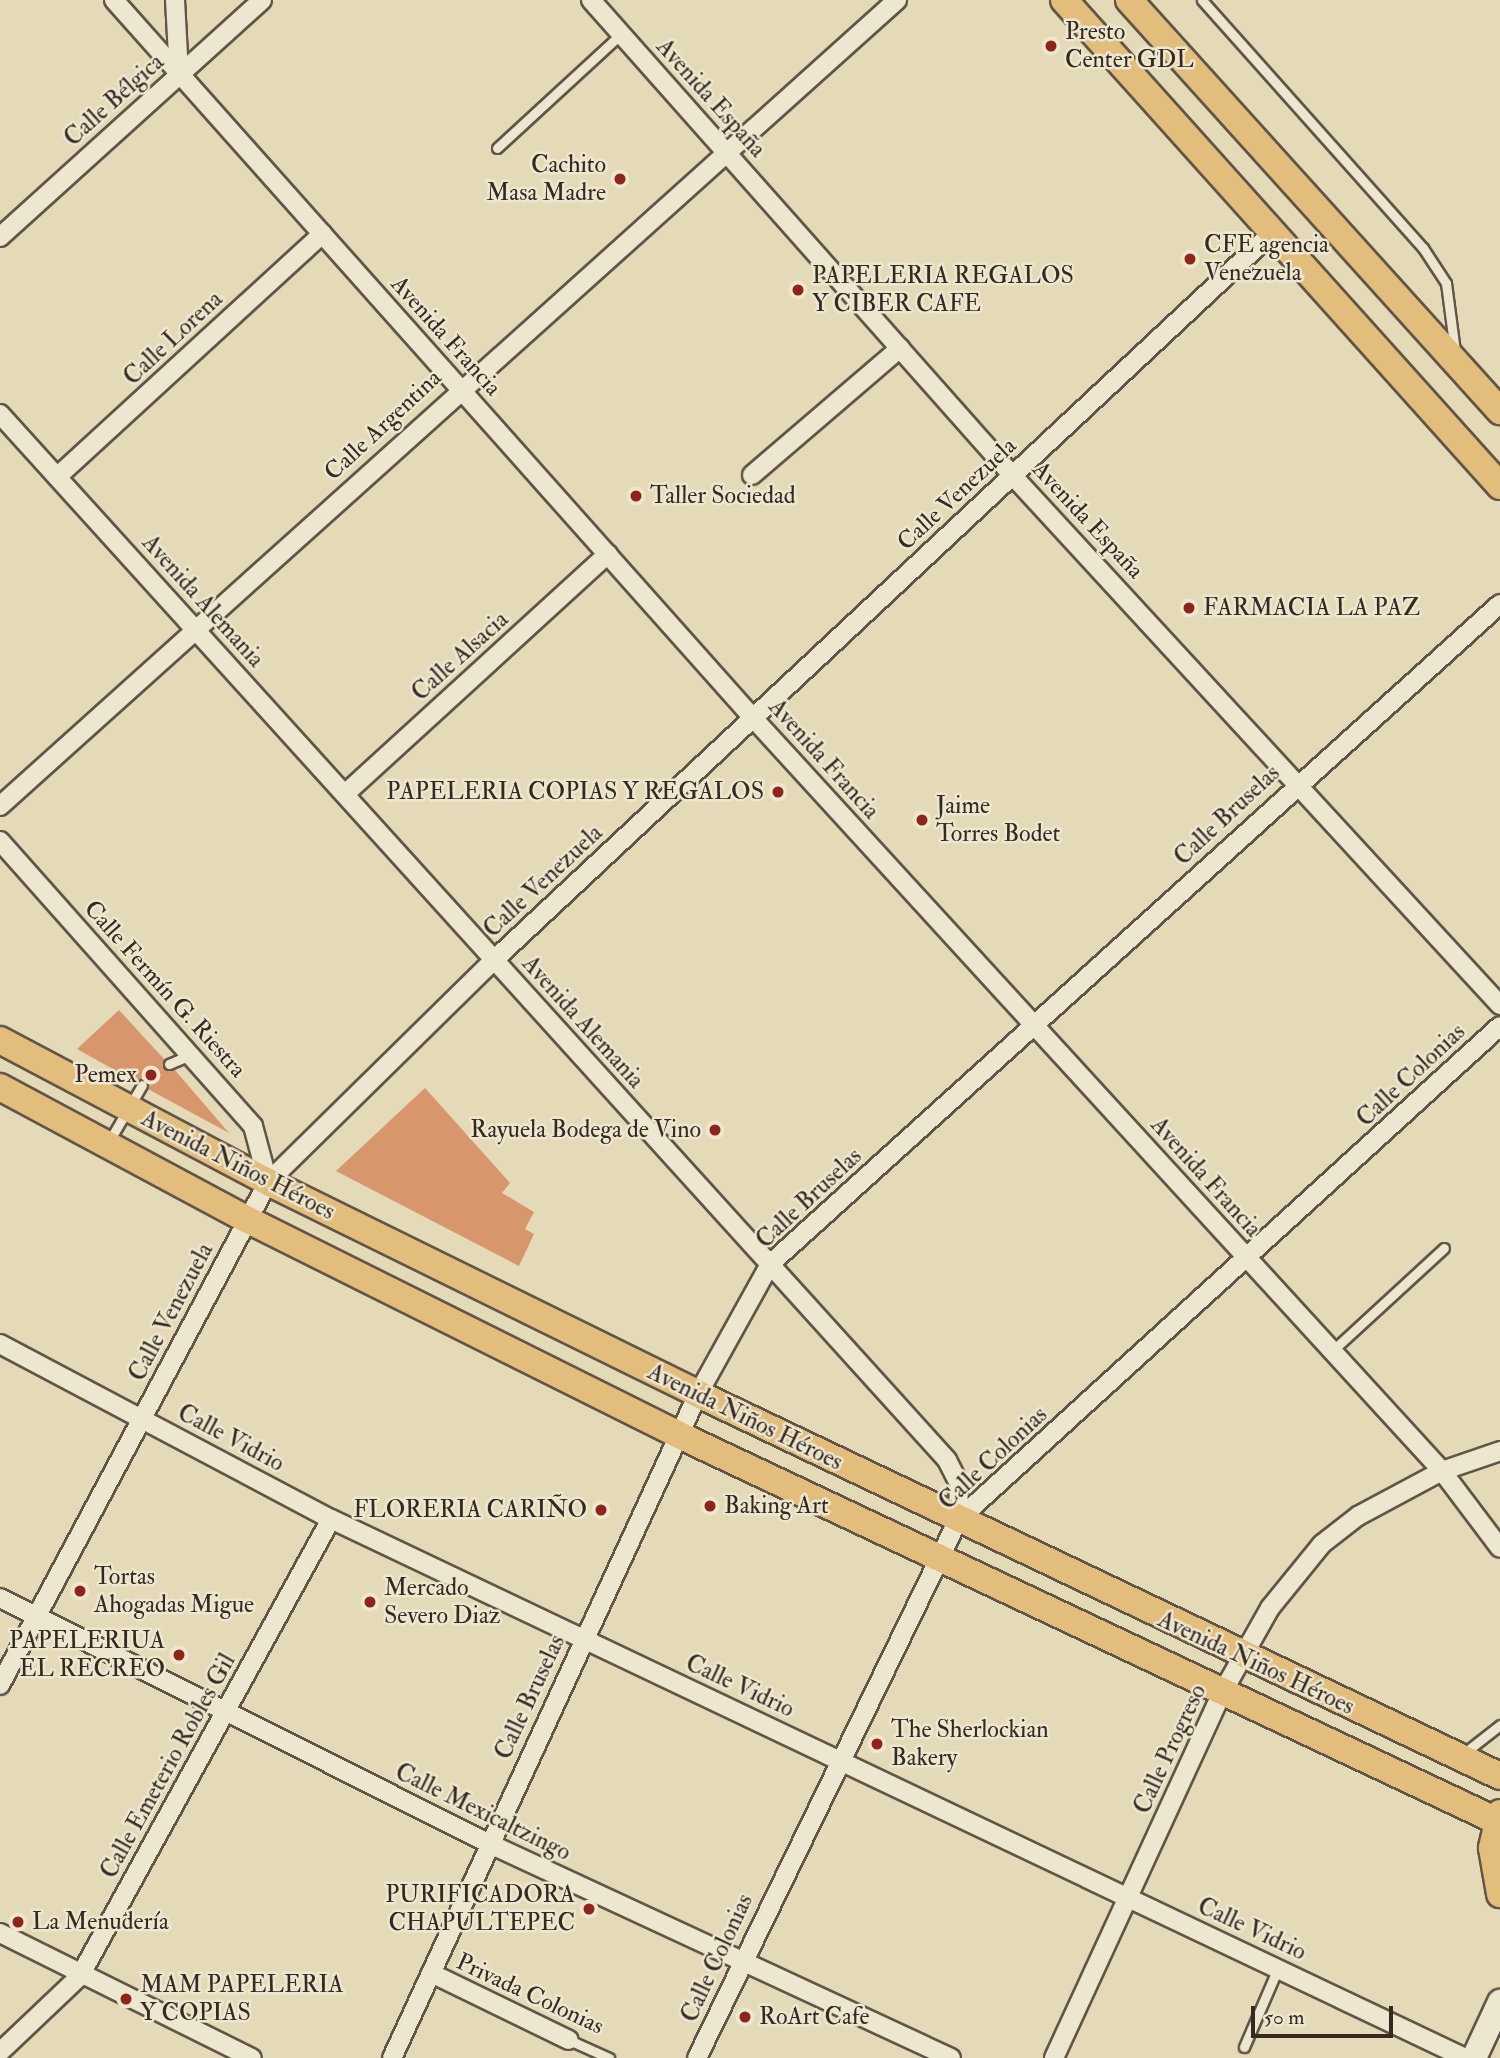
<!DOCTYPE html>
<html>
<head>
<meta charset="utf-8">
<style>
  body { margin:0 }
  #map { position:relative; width:1500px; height:2058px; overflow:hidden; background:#e4dab7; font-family:"IM FELL Double Pica",serif }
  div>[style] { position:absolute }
  .building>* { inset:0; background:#d7966c }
  .roads { filter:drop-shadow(2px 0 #615547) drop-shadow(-2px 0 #615547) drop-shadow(0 2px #615547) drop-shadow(0 -2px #615547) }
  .lane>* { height:9px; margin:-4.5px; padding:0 4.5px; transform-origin:4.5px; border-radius:4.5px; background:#ede7d0 }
  .street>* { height:18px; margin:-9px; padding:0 9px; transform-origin:9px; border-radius:9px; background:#ede7d0 }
  .secondary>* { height:24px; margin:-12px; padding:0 12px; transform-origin:12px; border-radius:12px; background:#ede7d0 }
  .primary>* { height:26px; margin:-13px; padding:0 13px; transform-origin:13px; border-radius:13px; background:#e2bd7c }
  .dots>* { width:19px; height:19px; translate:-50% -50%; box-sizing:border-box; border:4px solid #ede7d0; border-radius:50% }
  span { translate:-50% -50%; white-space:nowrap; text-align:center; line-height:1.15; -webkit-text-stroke:5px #ede7d0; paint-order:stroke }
  .poi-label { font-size:24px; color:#352922 }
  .left { translate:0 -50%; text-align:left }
  .right { translate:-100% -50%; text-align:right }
  .street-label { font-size:24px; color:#352922 }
  .scale { position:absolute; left:1251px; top:2006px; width:142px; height:32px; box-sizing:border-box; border:4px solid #352922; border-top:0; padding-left:9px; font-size:21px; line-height:24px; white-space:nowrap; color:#352922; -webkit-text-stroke:5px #ede7d0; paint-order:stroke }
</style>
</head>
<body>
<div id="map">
  <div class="building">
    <i style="clip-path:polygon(119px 1010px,164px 1059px,164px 1069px,174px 1069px,229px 1133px,148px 1089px,145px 1079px,136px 1082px,77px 1049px)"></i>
    <i style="clip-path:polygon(425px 1088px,510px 1183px,502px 1193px,534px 1212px,525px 1229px,534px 1234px,519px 1266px,336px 1171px)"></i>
  </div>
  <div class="roads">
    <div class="lane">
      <i style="left:1202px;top:0;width:332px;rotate:48.3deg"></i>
      <i style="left:1423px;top:248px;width:42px;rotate:56.7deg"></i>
      <i style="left:1446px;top:283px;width:69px;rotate:82.5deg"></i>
      <i style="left:497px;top:148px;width:168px;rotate:-42.6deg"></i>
      <i style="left:169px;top:1064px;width:23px;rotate:-23deg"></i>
      <i style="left:108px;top:1143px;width:67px;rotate:-59.6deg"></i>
      <i style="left:1332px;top:1351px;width:152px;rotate:-42.6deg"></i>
      <i style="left:1463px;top:1754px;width:47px;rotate:-38.1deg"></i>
      <i style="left:569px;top:2040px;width:44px;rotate:24.2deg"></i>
      <i style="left:1244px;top:2047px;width:86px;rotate:-66.7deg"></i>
    </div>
    <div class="street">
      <i style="left:114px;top:0;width:963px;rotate:48.33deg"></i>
      <i style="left:754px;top:719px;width:1019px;rotate:47.54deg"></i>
      <i style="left:1442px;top:1471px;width:96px;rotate:53deg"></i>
      <i style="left:175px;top:0;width:74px;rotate:86.9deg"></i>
      <i style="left:591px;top:0;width:636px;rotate:48.44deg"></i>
      <i style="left:1013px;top:476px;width:719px;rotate:47.37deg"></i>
      <i style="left:0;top:237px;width:353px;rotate:-42.1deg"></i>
      <i style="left:0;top:414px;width:1411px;rotate:47.84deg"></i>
      <i style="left:947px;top:1460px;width:27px;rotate:63deg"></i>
      <i style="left:959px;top:1484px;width:36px;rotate:92deg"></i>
      <i style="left:752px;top:475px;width:195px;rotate:-40.6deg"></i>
      <i style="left:57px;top:477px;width:360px;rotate:-42.5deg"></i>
      <i style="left:345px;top:794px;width:356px;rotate:-42.4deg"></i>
      <i style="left:0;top:806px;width:1206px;rotate:-41.94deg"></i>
      <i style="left:0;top:841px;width:381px;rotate:48.4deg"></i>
      <i style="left:253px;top:1126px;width:58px;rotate:75deg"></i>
      <i style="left:0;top:1344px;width:374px;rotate:27.9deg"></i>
      <i style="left:331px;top:1519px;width:1256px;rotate:25.42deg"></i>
      <i style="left:0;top:1598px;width:548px;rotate:26.66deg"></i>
      <i style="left:490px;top:1844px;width:508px;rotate:24.9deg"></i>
      <i style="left:0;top:1685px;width:570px;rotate:-61.95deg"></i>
      <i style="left:268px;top:1182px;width:317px;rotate:-44.5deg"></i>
      <i style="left:494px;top:960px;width:1066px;rotate:-43.06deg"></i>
      <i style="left:0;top:1933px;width:281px;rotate:26.4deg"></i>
      <i style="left:431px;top:1973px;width:153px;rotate:25.9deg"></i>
      <i style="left:0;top:2052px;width:110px;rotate:-43.5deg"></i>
      <i style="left:80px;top:1976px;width:521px;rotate:-61.22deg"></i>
      <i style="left:392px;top:2058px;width:731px;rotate:-65.26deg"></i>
      <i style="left:698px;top:1394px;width:149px;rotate:-61deg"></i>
      <i style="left:770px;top:1264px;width:984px;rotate:-42.12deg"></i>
      <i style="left:697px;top:2058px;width:598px;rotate:-64.12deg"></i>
      <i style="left:958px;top:1520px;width:733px;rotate:-42.35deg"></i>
      <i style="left:1054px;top:2058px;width:400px;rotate:-65.3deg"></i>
      <i style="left:1221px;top:1695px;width:100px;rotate:-60.6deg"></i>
      <i style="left:1270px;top:1608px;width:82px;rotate:-50.9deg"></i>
      <i style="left:1322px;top:1544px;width:46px;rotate:-37.9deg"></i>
      <i style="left:1358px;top:1516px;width:95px;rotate:-28.2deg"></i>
      <i style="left:1442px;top:1471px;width:61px;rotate:-19deg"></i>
    </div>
    <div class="secondary">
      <i style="left:1474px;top:2058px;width:62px;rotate:-65.1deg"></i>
    </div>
    <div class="primary">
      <i style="left:1064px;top:0;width:653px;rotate:48.1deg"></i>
      <i style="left:1129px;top:0;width:554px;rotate:47.93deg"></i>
      <i style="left:0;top:1040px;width:303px;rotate:27.9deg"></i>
      <i style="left:268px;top:1182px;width:479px;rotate:26.2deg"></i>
      <i style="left:698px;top:1394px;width:888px;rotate:25.47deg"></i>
      <i style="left:0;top:1087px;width:281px;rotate:28.2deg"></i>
      <i style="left:248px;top:1220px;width:482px;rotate:26.5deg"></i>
      <i style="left:679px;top:1435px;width:904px;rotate:25.26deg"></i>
      <i style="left:1500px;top:1813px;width:36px;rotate:103deg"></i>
      <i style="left:1492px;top:1848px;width:47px;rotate:80.1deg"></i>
    </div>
  </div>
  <div class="dots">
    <i style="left:1051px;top:46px;background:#8f2418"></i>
    <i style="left:620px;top:179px;background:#8f2418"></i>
    <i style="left:1190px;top:259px;background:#8f2418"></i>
    <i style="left:798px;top:290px;background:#8f2418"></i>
    <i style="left:636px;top:496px;background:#8f2418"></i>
    <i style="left:1189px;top:608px;background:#8f2418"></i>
    <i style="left:778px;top:792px;background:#8f2418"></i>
    <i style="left:922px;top:820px;background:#8f2418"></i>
    <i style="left:151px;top:1075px;background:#8f2418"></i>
    <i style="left:715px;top:1130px;background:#8f2418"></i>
    <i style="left:710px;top:1506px;background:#8f2418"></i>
    <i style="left:601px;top:1510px;background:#8f2418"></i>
    <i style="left:80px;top:1591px;background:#8f2418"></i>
    <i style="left:370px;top:1602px;background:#8f2418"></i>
    <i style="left:179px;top:1655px;background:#8f2418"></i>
    <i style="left:877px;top:1744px;background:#8f2418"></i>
    <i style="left:589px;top:1909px;background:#8f2418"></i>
    <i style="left:18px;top:1922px;background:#8f2418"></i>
    <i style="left:126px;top:1999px;background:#8f2418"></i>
    <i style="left:745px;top:2017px;background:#8f2418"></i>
  </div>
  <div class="poi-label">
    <span class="left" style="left:1065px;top:46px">Presto<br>Center GDL</span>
    <span class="right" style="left:606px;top:179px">Cachito<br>Masa Madre</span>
    <span class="left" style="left:1204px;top:259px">CFE agencia<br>Venezuela</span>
    <span class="left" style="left:812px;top:290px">PAPELERIA REGALOS<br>Y CIBER CAFE</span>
    <span class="left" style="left:650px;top:496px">Taller Sociedad</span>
    <span class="left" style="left:1203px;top:608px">FARMACIA LA PAZ</span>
    <span class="right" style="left:764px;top:792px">PAPELERIA COPIAS Y REGALOS</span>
    <span class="left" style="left:936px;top:820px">Jaime<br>Torres Bodet</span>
    <span class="right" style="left:137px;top:1075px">Pemex</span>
    <span class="right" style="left:701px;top:1130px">Rayuela Bodega de Vino</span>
    <span class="left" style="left:724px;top:1506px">Baking Art</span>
    <span class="right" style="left:587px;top:1510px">FLORERIA CARIÑO</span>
    <span class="left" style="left:94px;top:1591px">Tortas<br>Ahogadas Migue</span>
    <span class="left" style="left:384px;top:1602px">Mercado<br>Severo Diaz</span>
    <span class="right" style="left:165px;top:1655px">PAPELERIUA<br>EL RECREO</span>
    <span class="left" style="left:891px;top:1744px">The Sherlockian<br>Bakery</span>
    <span class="right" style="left:575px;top:1909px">PURIFICADORA<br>CHAPULTEPEC</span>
    <span class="left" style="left:32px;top:1922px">La Menudería</span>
    <span class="left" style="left:140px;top:1999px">MAM PAPELERIA<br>Y COPIAS</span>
    <span class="left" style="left:759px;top:2017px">RoArt Cafe</span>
  </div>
  <div class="street-label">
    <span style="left:711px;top:98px;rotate:48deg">Avenida España</span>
    <span style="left:114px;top:100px;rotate:-42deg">Calle Bélgica</span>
    <span style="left:446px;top:336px;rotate:48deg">Avenida Francia</span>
    <span style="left:173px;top:338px;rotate:-43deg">Calle Lorena</span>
    <span style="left:383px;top:425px;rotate:-43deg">Calle Argentina</span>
    <span style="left:957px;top:494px;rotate:-43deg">Calle Venezuela</span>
    <span style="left:1088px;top:520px;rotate:47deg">Avenida España</span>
    <span style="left:203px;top:601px;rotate:48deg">Avenida Alemania</span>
    <span style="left:460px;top:656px;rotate:-42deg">Calle Alsacia</span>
    <span style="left:824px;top:759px;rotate:48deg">Avenida Francia</span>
    <span style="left:1227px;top:815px;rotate:-43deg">Calle Bruselas</span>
    <span style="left:543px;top:881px;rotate:-43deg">Calle Venezuela</span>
    <span style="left:165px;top:989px;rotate:48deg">Calle Fermín G. Riestra</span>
    <span style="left:583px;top:1022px;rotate:48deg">Avenida Alemania</span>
    <span style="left:1411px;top:1075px;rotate:-43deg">Calle Colonias</span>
    <span style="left:238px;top:1165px;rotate:27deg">Avenida Niños Héroes</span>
    <span style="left:1206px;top:1177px;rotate:48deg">Avenida Francia</span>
    <span style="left:809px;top:1198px;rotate:-43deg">Calle Bruselas</span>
    <span style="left:171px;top:1312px;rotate:-62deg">Calle Venezuela</span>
    <span style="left:745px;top:1417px;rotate:26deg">Avenida Niños Héroes</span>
    <span style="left:231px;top:1438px;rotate:28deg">Calle Vidrio</span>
    <span style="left:993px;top:1458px;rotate:-43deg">Calle Colonias</span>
    <span style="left:1256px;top:1663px;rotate:25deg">Avenida Niños Héroes</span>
    <span style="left:740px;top:1686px;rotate:25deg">Calle Vidrio</span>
    <span style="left:530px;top:1697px;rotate:-65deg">Calle Bruselas</span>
    <span style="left:1170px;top:1749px;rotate:-65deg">Calle Progreso</span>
    <span style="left:168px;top:1766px;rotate:-61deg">Calle Emeterio Robles Gil</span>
    <span style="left:483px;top:1812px;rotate:26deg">Calle Mexicaltzingo</span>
    <span style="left:1252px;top:1929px;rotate:25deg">Calle Vidrio</span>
    <span style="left:717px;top:1958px;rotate:-65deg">Calle Colonias</span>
    <span style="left:530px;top:1994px;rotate:25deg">Privada Colonias</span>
  </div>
  <div class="scale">50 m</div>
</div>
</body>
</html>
